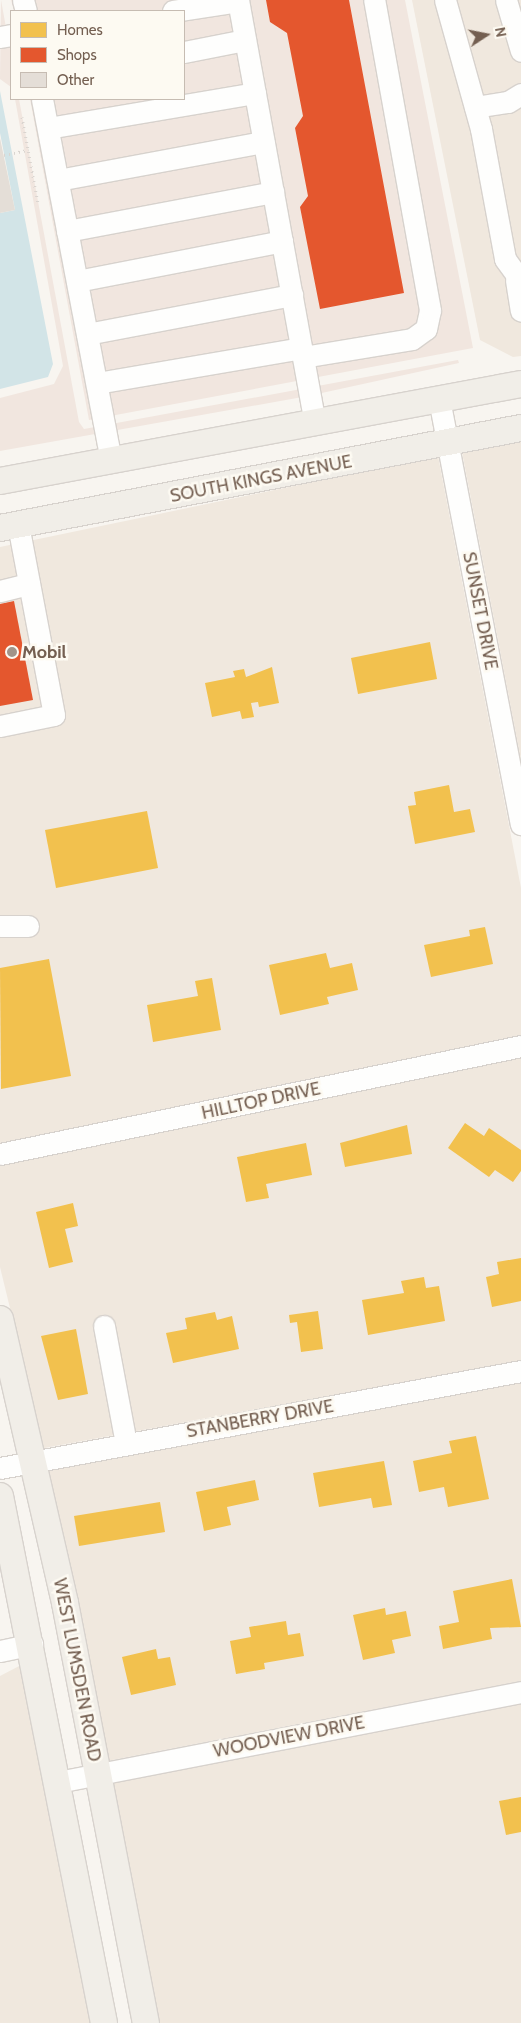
<!DOCTYPE html>
<html>
<head>
<meta charset="utf-8">
<style>
  body { margin:0 }
  #map { position:relative; width:521px; height:2023px; overflow:hidden; background:#f8f5f0; font-family:Cabin,sans-serif }
  div>[style] { position:absolute }
  .residential>* { inset:0; background:#f0e8de }
  .commercial>* { inset:0; background:#f1e6df }
  .water>* { inset:0; background:#d2e4e7 }
  .homes>* { inset:0; background:#f2c14e }
  .shops>* { inset:0; background:#e4572e }
  .building>* { inset:0; background:#e4ded7 }
  .path>* { height:3px; margin-top:-1.5px; transform-origin:0; background:repeating-linear-gradient(90deg,#dad5d0 0 1px,transparent 0 5px) }
  .roads { filter:drop-shadow(1px 0 #d7d2cd) drop-shadow(-1px 0 #d7d2cd) drop-shadow(0 1px #d7d2cd) drop-shadow(0 -1px #d7d2cd) }
  .minor>* { height:21px; margin:-10.5px; padding:0 10.5px; transform-origin:10.5px; border-radius:10.5px; background:#fefefd }
  .major>* { height:26px; margin:-13px; padding:0 13px; transform-origin:13px; border-radius:13px; background:#f1eee8 }
  .dots>* { width:14px; height:14px; translate:-50% -50%; box-sizing:border-box; border:2px solid #fdfaf2; border-radius:50% }
  span { translate:-50% -50%; white-space:nowrap; text-align:center; line-height:1.15; -webkit-text-stroke:5px #fdfaf2; paint-order:stroke }
  .street-label { font-size:18px; color:#745f51 }
  .poi-label { font-size:18px; color:#745f51; font-weight:700 }
  .left { translate:0 -50%; text-align:left }
  .legend { position:absolute; left:10px; top:10px; width:175px; height:90px; box-sizing:border-box; background:#fdfaf2; border:1px solid #c6bcb2; margin:0; padding:6px 9px; list-style:none; font-size:15px; color:#745f51 }
  .legend li { display:flex; align-items:center; gap:10px; height:25px }
  .legend b { width:25px; border:1px solid #c6bcb2 }
  .north { position:absolute; left:461px; top:10px; width:50px; height:50px; -webkit-text-stroke:4px #fdfaf2; paint-order:stroke; rotate:79deg; font-size:14px; font-weight:700; line-height:20px; text-align:center; color:#745f51 }
  .north::after { content:''; display:block; margin:auto; width:18px; height:22px; background:#745f51; clip-path:polygon(50% 0,100% 100%,50% 72%,0 100%) }
</style>
</head>
<body>
<div id="map">
  <div class="residential">
    <i style="clip-path:polygon(412px 0,521px 0,521px 356px,513px 357px,480px 340px)"></i>
    <i style="clip-path:polygon(521px 440px,521px 760px,462px 452px)"></i>
    <i style="clip-path:polygon(438px 456px,521px 888px,521px 1035px,0 1143px,0 547px)"></i>
    <i style="clip-path:polygon(521px 1057px,521px 1361px,44px 1448px,0 1267px,0 1165px)"></i>
    <i style="clip-path:polygon(521px 1383px,521px 1681px,107px 1761px,49px 1470px)"></i>
    <i style="clip-path:polygon(23px 1664px,91px 2023px,0 2023px,0 1676px)"></i>
    <i style="clip-path:polygon(521px 1703px,521px 2023px,158px 2023px,111px 1782px)"></i>
  </div>
  <div class="commercial">
    <i style="clip-path:polygon(1px 0,11px 55px,11px 87px,0 79px)"></i>
    <i style="clip-path:polygon(11px 0,405px 0,473px 348px,89px 420px,30px 99px,184px 99px,184px 11px,14px 11px)"></i>
    <i style="clip-path:polygon(15px 99px,19px 99px,79px 422px,84px 429px,458px 360px,459px 363px,308px 396px,0 451px,0 398px,54px 384px,63px 366px)"></i>
  </div>
  <div class="water">
    <i style="clip-path:polygon(0 91px,53px 364px,48px 377px,0 389px,0 213px,15px 210px,0 133px)"></i>
  </div>
  <div class="homes">
    <i style="clip-path:polygon(430px 642px,437px 679px,358px 694px,351px 658px)"></i>
    <i style="clip-path:polygon(272px 667px,279px 703px,259px 707px,258px 702px,251px 703px,254px 717px,242px 719px,240px 711px,212px 717px,205px 683px,235px 677px,233px 671px,244px 669px,246px 677px)"></i>
    <i style="clip-path:polygon(449px 785px,454px 812px,470px 809px,475px 832px,415px 844px,408px 806px,416px 805px,414px 792px)"></i>
    <i style="clip-path:polygon(147px 811px,158px 868px,56px 888px,45px 830px)"></i>
    <i style="clip-path:polygon(485px 927px,493px 964px,431px 977px,424px 945px,470px 936px,469px 930px)"></i>
    <i style="clip-path:polygon(326px 953px,330px 968px,352px 963px,358px 990px,327px 997px,329px 1004px,280px 1015px,269px 965px)"></i>
    <i style="clip-path:polygon(49px 959px,71px 1076px,1px 1089px,0 968px)"></i>
    <i style="clip-path:polygon(212px 978px,221px 1030px,153px 1042px,147px 1005px,198px 996px,195px 981px)"></i>
    <i style="clip-path:polygon(465px 1123px,484px 1136px,489px 1128px,521px 1150px,521px 1171px,513px 1182px,495px 1170px,489px 1177px,448px 1148px)"></i>
    <i style="clip-path:polygon(407px 1125px,412px 1154px,345px 1167px,340px 1143px)"></i>
    <i style="clip-path:polygon(306px 1143px,312px 1175px,266px 1184px,269px 1198px,246px 1202px,237px 1157px)"></i>
    <i style="clip-path:polygon(73px 1203px,78px 1226px,65px 1229px,73px 1262px,49px 1268px,36px 1212px)"></i>
    <i style="clip-path:polygon(521px 1258px,521px 1301px,492px 1307px,486px 1277px,499px 1274px,497px 1262px)"></i>
    <i style="clip-path:polygon(424px 1277px,426px 1288px,439px 1286px,445px 1321px,368px 1335px,362px 1300px,404px 1293px,401px 1281px)"></i>
    <i style="clip-path:polygon(318px 1311px,323px 1349px,301px 1352px,297px 1322px,290px 1323px,289px 1315px)"></i>
    <i style="clip-path:polygon(215px 1312px,217px 1320px,232px 1316px,239px 1349px,173px 1363px,166px 1333px,187px 1329px,185px 1318px)"></i>
    <i style="clip-path:polygon(76px 1329px,88px 1394px,58px 1400px,41px 1336px)"></i>
    <i style="clip-path:polygon(476px 1436px,489px 1499px,448px 1507px,444px 1487px,419px 1492px,413px 1461px,452px 1453px,449px 1441px)"></i>
    <i style="clip-path:polygon(384px 1461px,392px 1505px,373px 1508px,371px 1498px,319px 1507px,313px 1473px)"></i>
    <i style="clip-path:polygon(255px 1480px,259px 1500px,227px 1507px,231px 1525px,204px 1531px,196px 1492px)"></i>
    <i style="clip-path:polygon(160px 1502px,165px 1532px,79px 1546px,74px 1516px)"></i>
    <i style="clip-path:polygon(512px 1579px,521px 1627px,490px 1628px,492px 1639px,443px 1649px,439px 1626px,459px 1622px,453px 1591px)"></i>
    <i style="clip-path:polygon(385px 1608px,386px 1615px,406px 1611px,411px 1636px,392px 1640px,395px 1653px,363px 1660px,353px 1615px)"></i>
    <i style="clip-path:polygon(286px 1621px,288px 1635px,300px 1633px,304px 1656px,264px 1663px,265px 1669px,236px 1674px,230px 1641px,251px 1637px,249px 1627px)"></i>
    <i style="clip-path:polygon(156px 1649px,158px 1659px,170px 1657px,176px 1685px,131px 1695px,122px 1657px)"></i>
    <i style="clip-path:polygon(521px 1797px,521px 1832px,506px 1835px,499px 1801px)"></i>
  </div>
  <div class="shops">
    <i style="clip-path:polygon(266px 0,349px 0,404px 293px,320px 309px,300px 207px,308px 196px,295px 128px,303px 116px,287px 33px,270px 22px)"></i>
    <i style="clip-path:polygon(14px 601px,33px 700px,0 706px,0 604px)"></i>
  </div>
  <div class="building">
    <i style="clip-path:polygon(0 138px,15px 210px,0 213px)"></i>
  </div>
  <div class="path">
    <i style="left:22px;top:117px;width:87px;rotate:79.5deg"></i>
    <i style="left:4px;top:155px;width:25px;rotate:-12deg"></i>
  </div>
  <div class="roads">
    <div class="minor">
      <i style="left:23px;top:0;width:11px;rotate:75deg"></i>
      <i style="left:238px;top:0;width:429px;rotate:79.7deg"></i>
      <i style="left:445px;top:0;width:134px;rotate:74.4deg"></i>
      <i style="left:481px;top:129px;width:132px;rotate:79.5deg"></i>
      <i style="left:505px;top:259px;width:27px;rotate:54deg"></i>
      <i style="left:506px;top:0;width:53px;rotate:73.6deg"></i>
      <i style="left:173px;top:11px;width:66px;rotate:-8.7deg"></i>
      <i style="left:0;top:37px;width:11px;rotate:-10deg"></i>
      <i style="left:184px;top:52px;width:62px;rotate:-11.1deg"></i>
      <i style="left:42px;top:99px;width:368px;rotate:79.2deg"></i>
      <i style="left:475px;top:107px;width:33px;rotate:-9deg"></i>
      <i style="left:508px;top:102px;width:15px;rotate:-32deg"></i>
      <i style="left:48px;top:128px;width:210px;rotate:-9.6deg"></i>
      <i style="left:58px;top:180px;width:209px;rotate:-10.5deg"></i>
      <i style="left:67px;top:231px;width:210px;rotate:-10.7deg"></i>
      <i style="left:516px;top:280px;width:31px;rotate:81deg"></i>
      <i style="left:77px;top:281px;width:209px;rotate:-11deg"></i>
      <i style="left:87px;top:334px;width:209px;rotate:-10.8deg"></i>
      <i style="left:303px;top:357px;width:110px;rotate:-9.4deg"></i>
      <i style="left:412px;top:339px;width:17px;rotate:-36deg"></i>
      <i style="left:426px;top:329px;width:19px;rotate:-78deg"></i>
      <i style="left:430px;top:310px;width:315px;rotate:-100.2deg"></i>
      <i style="left:97px;top:383px;width:207px;rotate:-9.7deg"></i>
      <i style="left:439px;top:399px;width:433px;rotate:79.1deg"></i>
      <i style="left:0;top:591px;width:30px;rotate:-14deg"></i>
      <i style="left:0;top:726px;width:55px;rotate:-11.5deg"></i>
      <i style="left:54px;top:715px;width:193px;rotate:-100.7deg"></i>
      <i style="left:0;top:926px;width:28px"></i>
      <i style="left:0;top:1154px;width:532px;rotate:-11.71deg"></i>
      <i style="left:104px;top:1326px;width:120px;rotate:79.4deg"></i>
      <i style="left:0;top:1468px;width:530px;rotate:-10.55deg"></i>
      <i style="left:0;top:1651px;width:33px;rotate:-12deg"></i>
      <i style="left:58px;top:1782px;width:472px;rotate:-11deg"></i>
    </div>
    <div class="major">
      <i style="left:0;top:481px;width:530px;rotate:-10.55deg"></i>
      <i style="left:0;top:528px;width:531px;rotate:-10.87deg"></i>
      <i style="left:0;top:1319px;width:291px;rotate:77.1deg"></i>
      <i style="left:65px;top:1603px;width:428px;rotate:79.1deg"></i>
      <i style="left:0;top:1496px;width:537px;rotate:78.84deg"></i>
    </div>
  </div>
  <div class="dots">
    <i style="left:12px;top:652px;background:#a29489"></i>
  </div>
  <div class="street-label">
    <span style="left:261px;top:479px;rotate:-11deg">SOUTH KINGS AVENUE</span>
    <span style="left:480px;top:611px;rotate:79deg">SUNSET DRIVE</span>
    <span style="left:261px;top:1101px;rotate:-12deg">HILLTOP DRIVE</span>
    <span style="left:260px;top:1419px;rotate:-10deg">STANBERRY DRIVE</span>
    <span style="left:77px;top:1670px;rotate:79deg">WEST LUMSDEN ROAD</span>
    <span style="left:289px;top:1737px;rotate:-11deg">WOODVIEW DRIVE</span>
  </div>
  <div class="poi-label">
    <span class="left" style="left:22px;top:652px">Mobil</span>
  </div>
  <ul class="legend">
  <li><b style="height:14px;background:#f2c14e"></b>Homes</li>
  <li><b style="height:14px;background:#e4572e"></b>Shops</li>
  <li><b style="height:14px;background:#e4ded7"></b>Other</li>
  </ul>
  <div class="north">N</div>
</div>
</body>
</html>
